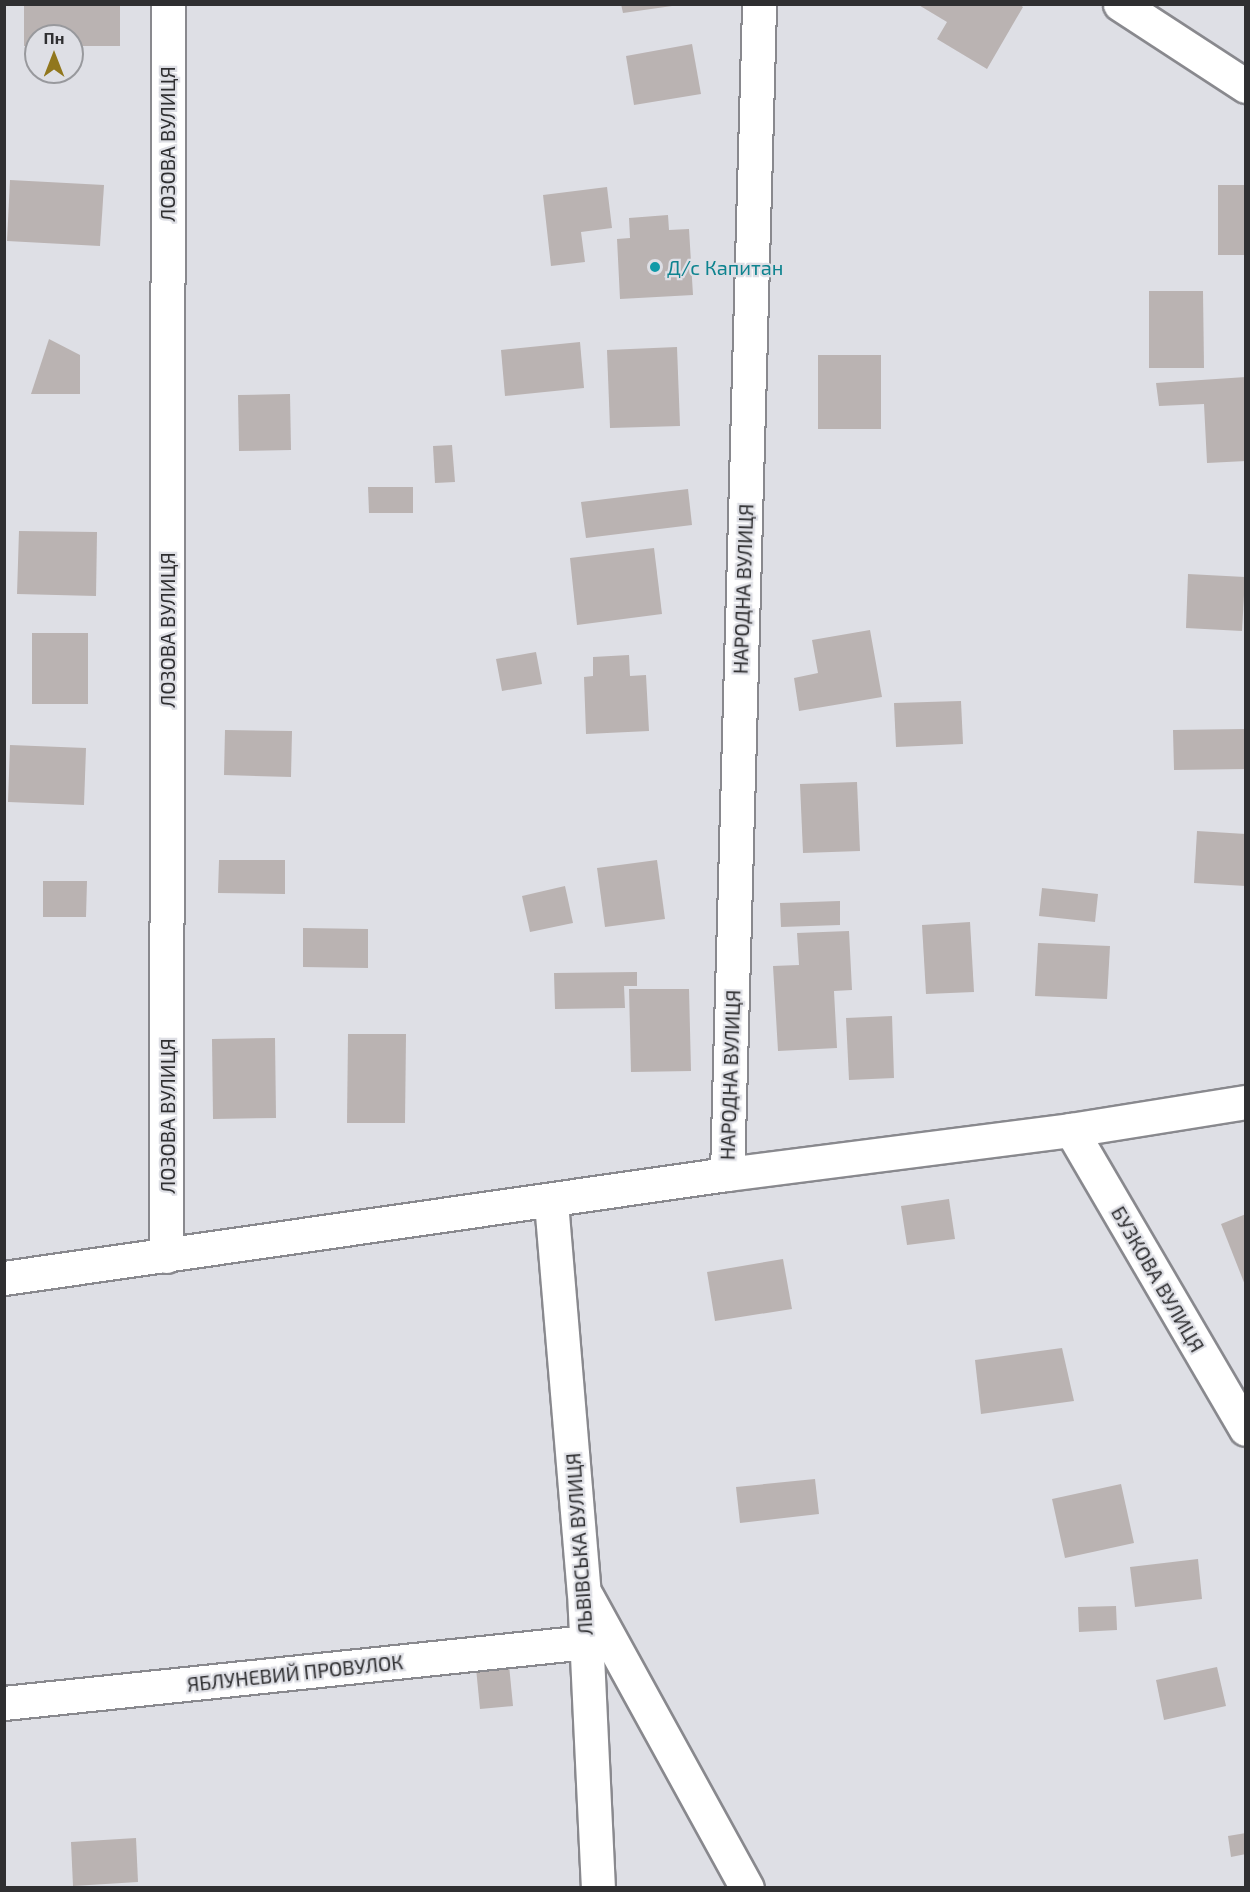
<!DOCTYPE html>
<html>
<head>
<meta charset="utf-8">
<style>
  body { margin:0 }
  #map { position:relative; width:1250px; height:1892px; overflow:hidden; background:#dedfe5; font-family:"Exo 2",sans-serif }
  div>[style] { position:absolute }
  .building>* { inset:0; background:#bab3b2 }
  .roads { filter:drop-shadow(2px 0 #89898e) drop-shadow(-2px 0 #89898e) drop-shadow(0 2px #89898e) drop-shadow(0 -2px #89898e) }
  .street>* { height:33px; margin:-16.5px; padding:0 16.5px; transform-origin:16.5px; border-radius:16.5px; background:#fff }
  .secondary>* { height:33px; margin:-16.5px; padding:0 16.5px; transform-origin:16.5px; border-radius:16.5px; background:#fff }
  .dots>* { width:16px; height:16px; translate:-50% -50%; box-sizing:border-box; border:3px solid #dedfe5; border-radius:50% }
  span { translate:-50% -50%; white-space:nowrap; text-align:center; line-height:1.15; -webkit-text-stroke:4.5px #dedfe5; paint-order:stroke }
  .street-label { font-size:20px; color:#2f2f31 }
  .culture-label { font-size:20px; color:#0d838f }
  .left { translate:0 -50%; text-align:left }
  .frame { position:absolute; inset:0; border:6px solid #2f2f31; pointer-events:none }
  .north { position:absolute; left:24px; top:24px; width:60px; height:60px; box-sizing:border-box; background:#dedfe5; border:2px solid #98999d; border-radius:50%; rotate:0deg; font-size:16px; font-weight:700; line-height:24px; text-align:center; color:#2f2f31 }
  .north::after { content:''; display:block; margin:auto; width:21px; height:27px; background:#91771d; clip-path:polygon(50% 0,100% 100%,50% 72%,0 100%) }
</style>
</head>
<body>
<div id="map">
  <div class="building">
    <i style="clip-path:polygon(24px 4px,120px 4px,120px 46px,72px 46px,72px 36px,36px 36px,36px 46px,24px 46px)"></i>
    <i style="clip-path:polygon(621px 4px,672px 4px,672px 6px,623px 13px)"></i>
    <i style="clip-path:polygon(917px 4px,1019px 4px,1023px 7px,987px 69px,937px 39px,947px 22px)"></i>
    <i style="clip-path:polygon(692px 44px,701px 94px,634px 105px,626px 56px)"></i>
    <i style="clip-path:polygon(10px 180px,104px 185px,100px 246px,7px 241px)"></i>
    <i style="clip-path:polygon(1218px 185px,1246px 185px,1246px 255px,1218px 255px)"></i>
    <i style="clip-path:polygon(607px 187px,612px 228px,581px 232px,585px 262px,551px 266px,543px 195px)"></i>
    <i style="clip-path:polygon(668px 215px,669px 230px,689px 229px,693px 295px,620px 299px,617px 239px,630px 238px,629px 218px)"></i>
    <i style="clip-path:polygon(1149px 291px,1203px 291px,1204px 368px,1149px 368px)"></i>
    <i style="clip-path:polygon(49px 339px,80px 355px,80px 394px,31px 394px)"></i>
    <i style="clip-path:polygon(580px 342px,584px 388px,505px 396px,501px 350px)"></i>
    <i style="clip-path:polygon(677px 347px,680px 426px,610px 428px,607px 350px)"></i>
    <i style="clip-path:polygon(818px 355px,881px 355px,881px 429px,818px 429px)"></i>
    <i style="clip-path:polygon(1246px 377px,1246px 461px,1207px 463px,1204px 404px,1159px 406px,1156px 383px)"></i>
    <i style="clip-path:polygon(290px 394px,291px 450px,239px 451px,238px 395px)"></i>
    <i style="clip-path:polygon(452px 445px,455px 482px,435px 483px,433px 446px)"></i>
    <i style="clip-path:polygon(368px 487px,413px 487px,413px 513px,369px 513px)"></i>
    <i style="clip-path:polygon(688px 489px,692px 525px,586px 538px,581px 502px)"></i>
    <i style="clip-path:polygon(19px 531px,97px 532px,96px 596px,17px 594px)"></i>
    <i style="clip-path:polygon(654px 548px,662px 614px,577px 625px,570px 558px)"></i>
    <i style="clip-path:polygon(1188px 574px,1245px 577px,1242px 631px,1186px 628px)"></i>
    <i style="clip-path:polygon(870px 630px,882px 697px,799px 711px,794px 678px,818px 673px,812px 640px)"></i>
    <i style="clip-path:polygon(32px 633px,88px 633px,88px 704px,32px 704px)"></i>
    <i style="clip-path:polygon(536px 652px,542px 684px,502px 691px,496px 659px)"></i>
    <i style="clip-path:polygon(629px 655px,630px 676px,646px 675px,649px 731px,586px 734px,584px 677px,593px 676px,593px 657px)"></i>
    <i style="clip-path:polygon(961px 701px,963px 744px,896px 747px,894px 703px)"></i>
    <i style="clip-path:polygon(1246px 729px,1246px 769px,1174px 770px,1173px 730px)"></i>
    <i style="clip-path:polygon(225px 730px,292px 731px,291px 777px,224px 775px)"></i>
    <i style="clip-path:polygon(10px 745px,86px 748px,84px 805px,8px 802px)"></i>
    <i style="clip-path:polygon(857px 782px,860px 851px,803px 853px,800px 784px)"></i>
    <i style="clip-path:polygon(1197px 831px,1246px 834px,1246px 886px,1194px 883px)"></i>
    <i style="clip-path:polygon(219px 860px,285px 860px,285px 894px,218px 893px)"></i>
    <i style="clip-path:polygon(657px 860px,665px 919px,605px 927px,597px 868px)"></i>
    <i style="clip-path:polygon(43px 881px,87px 881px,86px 917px,43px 917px)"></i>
    <i style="clip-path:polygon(565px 886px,573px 923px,530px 932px,522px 896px)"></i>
    <i style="clip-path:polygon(1042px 888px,1098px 894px,1095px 922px,1039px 916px)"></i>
    <i style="clip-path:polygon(840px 901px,840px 925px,781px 927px,780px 903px)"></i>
    <i style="clip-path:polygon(970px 922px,974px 992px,926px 994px,922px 925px)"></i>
    <i style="clip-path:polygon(303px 928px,368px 929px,368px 968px,303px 967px)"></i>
    <i style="clip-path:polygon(849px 931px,852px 990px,834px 991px,837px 1048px,778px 1051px,773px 966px,799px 965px,797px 933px)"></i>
    <i style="clip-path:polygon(1038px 943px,1110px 946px,1107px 999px,1035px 996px)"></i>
    <i style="clip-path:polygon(637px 972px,637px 986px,624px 986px,625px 1008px,555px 1009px,554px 973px)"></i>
    <i style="clip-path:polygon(629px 989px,689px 989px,691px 1071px,631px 1072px)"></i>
    <i style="clip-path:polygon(892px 1016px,894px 1078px,849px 1080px,846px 1018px)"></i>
    <i style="clip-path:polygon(348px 1034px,406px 1034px,405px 1123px,347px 1123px)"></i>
    <i style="clip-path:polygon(275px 1038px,276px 1118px,213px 1119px,212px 1039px)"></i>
    <i style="clip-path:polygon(949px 1199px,955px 1239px,907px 1245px,901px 1206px)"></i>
    <i style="clip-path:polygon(1246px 1214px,1246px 1285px,1245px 1285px,1221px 1224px)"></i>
    <i style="clip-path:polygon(783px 1259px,792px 1309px,715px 1321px,707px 1272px)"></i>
    <i style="clip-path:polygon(1062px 1348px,1074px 1401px,981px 1414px,975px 1360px)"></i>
    <i style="clip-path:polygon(815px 1479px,819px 1514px,740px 1523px,736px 1487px)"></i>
    <i style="clip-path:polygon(1121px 1484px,1134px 1543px,1065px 1558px,1052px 1499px)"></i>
    <i style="clip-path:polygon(1198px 1559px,1202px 1599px,1135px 1607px,1130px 1567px)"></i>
    <i style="clip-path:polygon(1116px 1606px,1117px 1630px,1079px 1632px,1078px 1607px)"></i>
    <i style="clip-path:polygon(509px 1665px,513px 1706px,480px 1709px,476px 1668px)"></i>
    <i style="clip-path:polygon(1217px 1667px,1226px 1706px,1164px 1720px,1156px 1680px)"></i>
    <i style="clip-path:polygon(1246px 1833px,1246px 1854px,1231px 1857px,1228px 1836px)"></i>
    <i style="clip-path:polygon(136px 1838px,138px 1882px,73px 1886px,71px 1842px)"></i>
  </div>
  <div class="roads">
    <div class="street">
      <i style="left:1120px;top:4px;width:150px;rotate:33.1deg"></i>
      <i style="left:1071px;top:1130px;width:346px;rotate:59.7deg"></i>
      <i style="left:727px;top:1174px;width:1170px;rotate:-88.43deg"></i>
      <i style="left:551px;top:1202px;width:391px;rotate:85.2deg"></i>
      <i style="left:584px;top:1592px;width:296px;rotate:87.3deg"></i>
      <i style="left:166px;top:1256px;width:1252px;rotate:-89.91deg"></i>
      <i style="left:587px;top:1597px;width:332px;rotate:61.2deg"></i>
      <i style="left:4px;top:1703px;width:585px;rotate:-5.98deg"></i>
    </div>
    <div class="secondary">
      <i style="left:4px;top:1278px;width:730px;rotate:-8.19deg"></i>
      <i style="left:727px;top:1174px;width:347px;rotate:-7.3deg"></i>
      <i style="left:1071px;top:1130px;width:177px;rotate:-9.1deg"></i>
    </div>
  </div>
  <div class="dots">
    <i style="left:655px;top:267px;background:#0f9aa8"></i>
  </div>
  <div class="street-label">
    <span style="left:167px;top:144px;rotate:-90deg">ЛОЗОВА ВУЛИЦЯ</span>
    <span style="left:743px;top:589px;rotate:-88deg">НАРОДНА ВУЛИЦЯ</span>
    <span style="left:167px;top:630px;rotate:-90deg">ЛОЗОВА ВУЛИЦЯ</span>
    <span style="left:730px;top:1075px;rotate:-88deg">НАРОДНА ВУЛИЦЯ</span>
    <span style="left:167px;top:1116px;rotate:-90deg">ЛОЗОВА ВУЛИЦЯ</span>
    <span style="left:1158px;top:1279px;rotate:60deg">БУЗКОВА ВУЛИЦЯ</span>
    <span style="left:579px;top:1544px;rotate:-94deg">ЛЬВІВСЬКА ВУЛИЦЯ</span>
    <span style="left:295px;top:1673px;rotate:-6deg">ЯБЛУНЕВИЙ ПРОВУЛОК</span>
  </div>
  <div class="culture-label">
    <span class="left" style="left:667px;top:267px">Д/с Капитан</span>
  </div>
  <div class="frame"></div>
  <div class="north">Пн</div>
</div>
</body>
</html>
